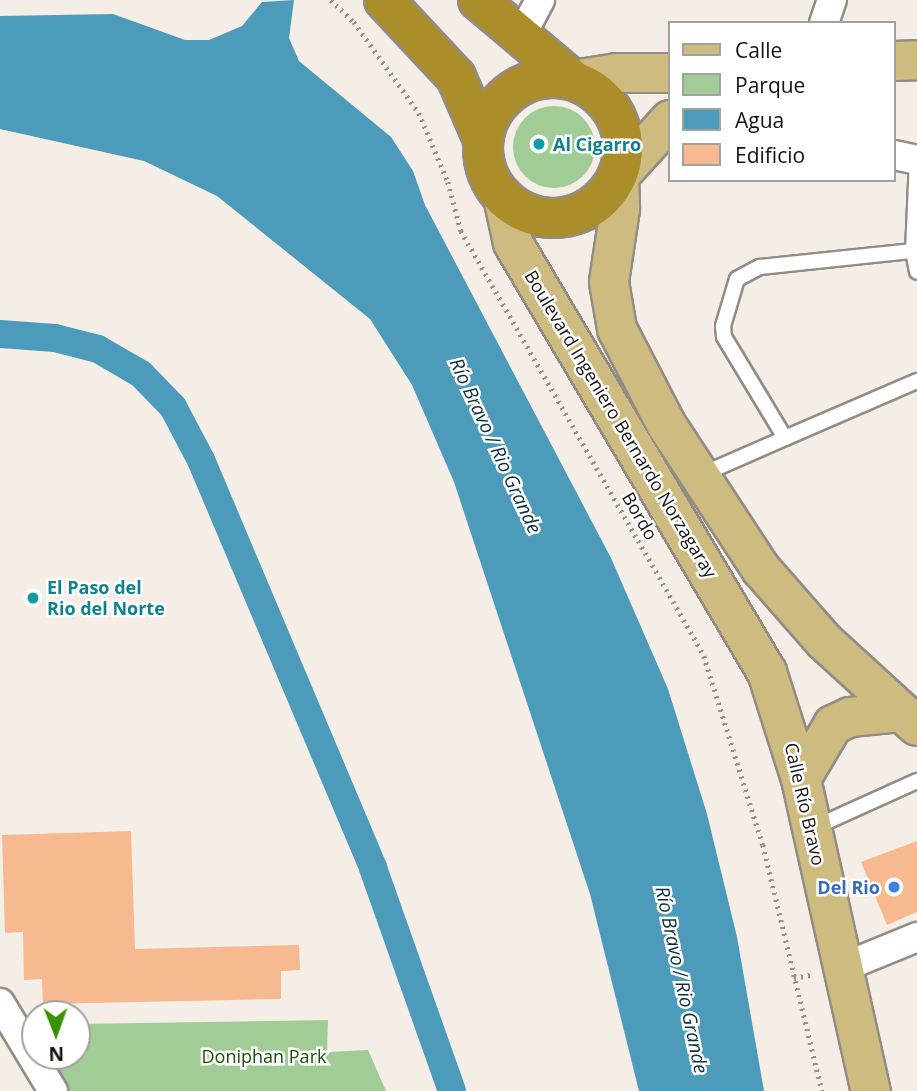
<!DOCTYPE html>
<html>
<head>
<meta charset="utf-8">
<style>
  body { margin:0 }
  #map { position:relative; width:917px; height:1091px; overflow:hidden; background:#f4eee6; font-family:"Open Sans",sans-serif }
  div>[style] { position:absolute }
  .green>* { inset:0; background:#a1cc96 }
  .round { border-radius:50% }
  .water>* { inset:0; background:#4d9bba }
  .canal>* { height:28px; margin:-14px; padding:0 14px; transform-origin:14px; border-radius:14px; background:#4d9bba }
  .building>* { inset:0; background:#f7b990 }
  .path>* { height:4.5px; margin-top:-2.25px; transform-origin:0; background:repeating-linear-gradient(90deg,#938f89 0 2px,transparent 0 7px) }
  .roads { filter:drop-shadow(2px 0 #928c85) drop-shadow(-2px 0 #928c85) drop-shadow(0 2px #928c85) drop-shadow(0 -2px #928c85) }
  .lane>* { height:14px; margin:-7px; padding:0 7px; transform-origin:7px; border-radius:7px; background:#fff }
  .street>* { height:28px; margin:-14px; padding:0 14px; transform-origin:14px; border-radius:14px; background:#fff }
  .primary>* { height:38px; margin:-19px; padding:0 19px; transform-origin:19px; border-radius:19px; background:#cdbb7f }
  .highway>* { height:38px; margin:-19px; padding:0 19px; transform-origin:19px; border-radius:19px; background:#ab8e2a }
  .highway>.ring { margin:-19px; padding:0; box-sizing:content-box; background:none; border:38px solid #ab8e2a; border-radius:50% }
  .dots>* { width:19px; height:19px; translate:-50% -50%; box-sizing:border-box; border:4px solid #fff; border-radius:50% }
  span { translate:-50% -50%; white-space:nowrap; text-align:center; line-height:1.15; -webkit-text-stroke:5px #fff; paint-order:stroke }
  .culture-label { font-size:18px; color:#0d838f; font-weight:700 }
  .left { translate:0 -50%; text-align:left }
  .street-label { font-size:18px; color:#151310 }
  .shop-label { font-size:18px; color:#366cbe; font-weight:700 }
  .right { translate:-100% -50%; text-align:right }
  .park-label { font-size:18px; color:#175000 }
  .water-label { font-size:19px; color:#0a303d; font-style:italic }
  .legend { position:absolute; left:668px; top:21px; width:228px; height:161px; box-sizing:border-box; background:#fff; border:2px solid #a1a19f; margin:0; padding:9px 12px; list-style:none; font-size:21px; color:#151310 }
  .legend li { display:flex; align-items:center; gap:14px; height:35px }
  .legend b { width:35px; border:2px solid #a1a19f }
  .north { position:absolute; left:21px; top:1000px; width:70px; height:70px; box-sizing:border-box; background:#fff; border:2px solid #a1a19f; border-radius:50%; rotate:179deg; font-size:19px; font-weight:700; line-height:28px; text-align:center; color:#151310 }
  .north::after { content:''; display:block; margin:auto; width:24px; height:32px; background:#3a9203; clip-path:polygon(50% 0,100% 100%,50% 72%,0 100%) }
</style>
</head>
<body>
<div id="map">
  <div class="green">
    <i class="round" style="left:513px;top:106px;width:82px;height:82px"></i>
    <i style="clip-path:polygon(328px 1020px,327px 1052px,368px 1050px,386px 1091px,66px 1091px,48px 1056px,77px 1056px,77px 1024px)"></i>
  </div>
  <div class="water">
    <i style="clip-path:polygon(294px 0,289px 38px,299px 61px,391px 137px,413px 171px,425px 205px,611px 558px,668px 689px,707px 814px,737px 937px,764px 1091px,639px 1091px,590px 894px,454px 482px,412px 385px,370px 319px,217px 196px,144px 161px,0 129px,0 16px,113px 14px,185px 40px,209px 40px,242px 26px,262px 2px)"></i>
  </div>
  <div class="canal">
    <i style="left:0;top:334px;width:55px;rotate:4.2deg"></i>
    <i style="left:55px;top:338px;width:44px;rotate:14.3deg"></i>
    <i style="left:98px;top:349px;width:50px;rotate:30.2deg"></i>
    <i style="left:141px;top:374px;width:46px;rotate:45.9deg"></i>
    <i style="left:173px;top:407px;width:60px;rotate:62.2deg"></i>
    <i style="left:201px;top:460px;width:443px;rotate:67.1deg"></i>
    <i style="left:373px;top:868px;width:237px;rotate:70.5deg"></i>
  </div>
  <div class="building">
    <i style="clip-path:polygon(131px 831px,135px 949px,299px 945px,300px 970px,281px 971px,281px 999px,43px 1004px,42px 979px,24px 980px,23px 932px,5px 933px,2px 835px)"></i>
    <i style="clip-path:polygon(917px 841px,917px 912px,887px 925px,861px 862px)"></i>
  </div>
  <div class="path">
    <i style="left:331px;top:0;width:32px;rotate:44deg"></i>
    <i style="left:354px;top:22px;width:112px;rotate:54.5deg"></i>
    <i style="left:419px;top:113px;width:75px;rotate:67.2deg"></i>
    <i style="left:448px;top:182px;width:51px;rotate:75.1deg"></i>
    <i style="left:461px;top:231px;width:490px;rotate:60.2deg"></i>
    <i style="left:704px;top:656px;width:198px;rotate:72.7deg"></i>
    <i style="left:763px;top:845px;width:253px;rotate:76.5deg"></i>
    <i style="left:794px;top:978px;width:20px;rotate:-11deg"></i>
  </div>
  <div class="roads">
    <div class="lane">
      <i style="left:913px;top:251px;width:21px;rotate:79deg"></i>
      <i style="left:785px;top:438px;width:144px;rotate:-23.4deg"></i>
      <i style="left:703px;top:474px;width:90px;rotate:-23.7deg"></i>
      <i style="left:785px;top:438px;width:118px;rotate:-121.1deg"></i>
      <i style="left:724px;top:337px;width:11px;rotate:-95deg"></i>
      <i style="left:723px;top:326px;width:49px;rotate:-73.4deg"></i>
      <i style="left:737px;top:279px;width:26px;rotate:-28deg"></i>
      <i style="left:760px;top:267px;width:154px;rotate:-6deg"></i>
      <i style="left:913px;top:251px;width:91px;rotate:-87.5deg"></i>
      <i style="left:813px;top:828px;width:114px;rotate:-24.3deg"></i>
    </div>
    <div class="street">
      <i style="left:824px;top:23px;width:24px;rotate:-71deg"></i>
      <i style="left:521px;top:36px;width:41px;rotate:-62.2deg"></i>
      <i style="left:894px;top:155px;width:24px;rotate:12deg"></i>
      <i style="left:844px;top:967px;width:79px;rotate:-22.3deg"></i>
      <i style="left:0;top:1003px;width:103px;rotate:58.9deg"></i>
    </div>
    <div class="primary">
      <i style="left:894px;top:61px;width:23px;rotate:-2deg"></i>
      <i style="left:573px;top:80px;width:45px;rotate:-9deg"></i>
      <i style="left:617px;top:73px;width:53px"></i>
      <i style="left:670px;top:120px;width:76px;rotate:132.3deg"></i>
      <i style="left:619px;top:176px;width:33px;rotate:88deg"></i>
      <i style="left:620px;top:209px;width:74px;rotate:98.6deg"></i>
      <i style="left:609px;top:282px;width:48px;rotate:80.3deg"></i>
      <i style="left:617px;top:329px;width:107px;rotate:62.7deg"></i>
      <i style="left:666px;top:424px;width:173px;rotate:56.8deg"></i>
      <i style="left:761px;top:569px;width:96px;rotate:48.8deg"></i>
      <i style="left:824px;top:641px;width:126px;rotate:42.4deg"></i>
      <i style="left:503px;top:197px;width:47px;rotate:77.7deg"></i>
      <i style="left:513px;top:243px;width:499px;rotate:59.4deg"></i>
      <i style="left:767px;top:672px;width:112px;rotate:72.4deg"></i>
      <i style="left:801px;top:779px;width:320px;rotate:77.4deg"></i>
      <i style="left:801px;top:779px;width:63px;rotate:-59.3deg"></i>
      <i style="left:833px;top:725px;width:19px;rotate:-25deg"></i>
      <i style="left:850px;top:717px;width:51px;rotate:-5.6deg"></i>
    </div>
    <div class="highway">
      <i style="left:384px;top:0;width:105px;rotate:46.9deg"></i>
      <i style="left:456px;top:77px;width:68px;rotate:66.5deg"></i>
      <i style="left:478px;top:0;width:124px;rotate:40.1deg"></i>
      <i class="ring" style="left:483px;top:78px;width:102px;height:102px"></i>
    </div>
  </div>
  <div class="dots">
    <i style="left:539px;top:144px;background:#0f9aa8"></i>
    <i style="left:33px;top:598px;background:#0f9aa8"></i>
    <i style="left:894px;top:887px;background:#3f7fe0"></i>
  </div>
  <div class="culture-label">
    <span class="left" style="left:553px;top:144px">Al Cigarro</span>
    <span class="left" style="left:47px;top:598px">El Paso del<br>Rio del Norte</span>
  </div>
  <div class="street-label">
    <span style="left:621px;top:424px;rotate:59deg">Boulevard Ingeniero Bernardo Norzagaray</span>
    <span style="left:640px;top:516px;rotate:60deg">Bordo</span>
    <span style="left:805px;top:804px;rotate:77deg">Calle Río Bravo</span>
  </div>
  <div class="shop-label">
    <span class="right" style="left:880px;top:887px">Del Rio</span>
  </div>
  <div class="park-label">
    <span style="left:264px;top:1056px">Doniphan Park</span>
  </div>
  <div class="water-label">
    <span style="left:495px;top:446px;rotate:65deg">Río Bravo / Rio Grande</span>
    <span style="left:681px;top:980px;rotate:78deg">Río Bravo / Rio Grande</span>
  </div>
  <ul class="legend">
  <li><b style="height:9px;background:#cdbb7f"></b>Calle</li>
  <li><b style="height:19px;background:#a1cc96"></b>Parque</li>
  <li><b style="height:19px;background:#4d9bba"></b>Agua</li>
  <li><b style="height:19px;background:#f7b990"></b>Edificio</li>
  </ul>
  <div class="north">N</div>
</div>
</body>
</html>
